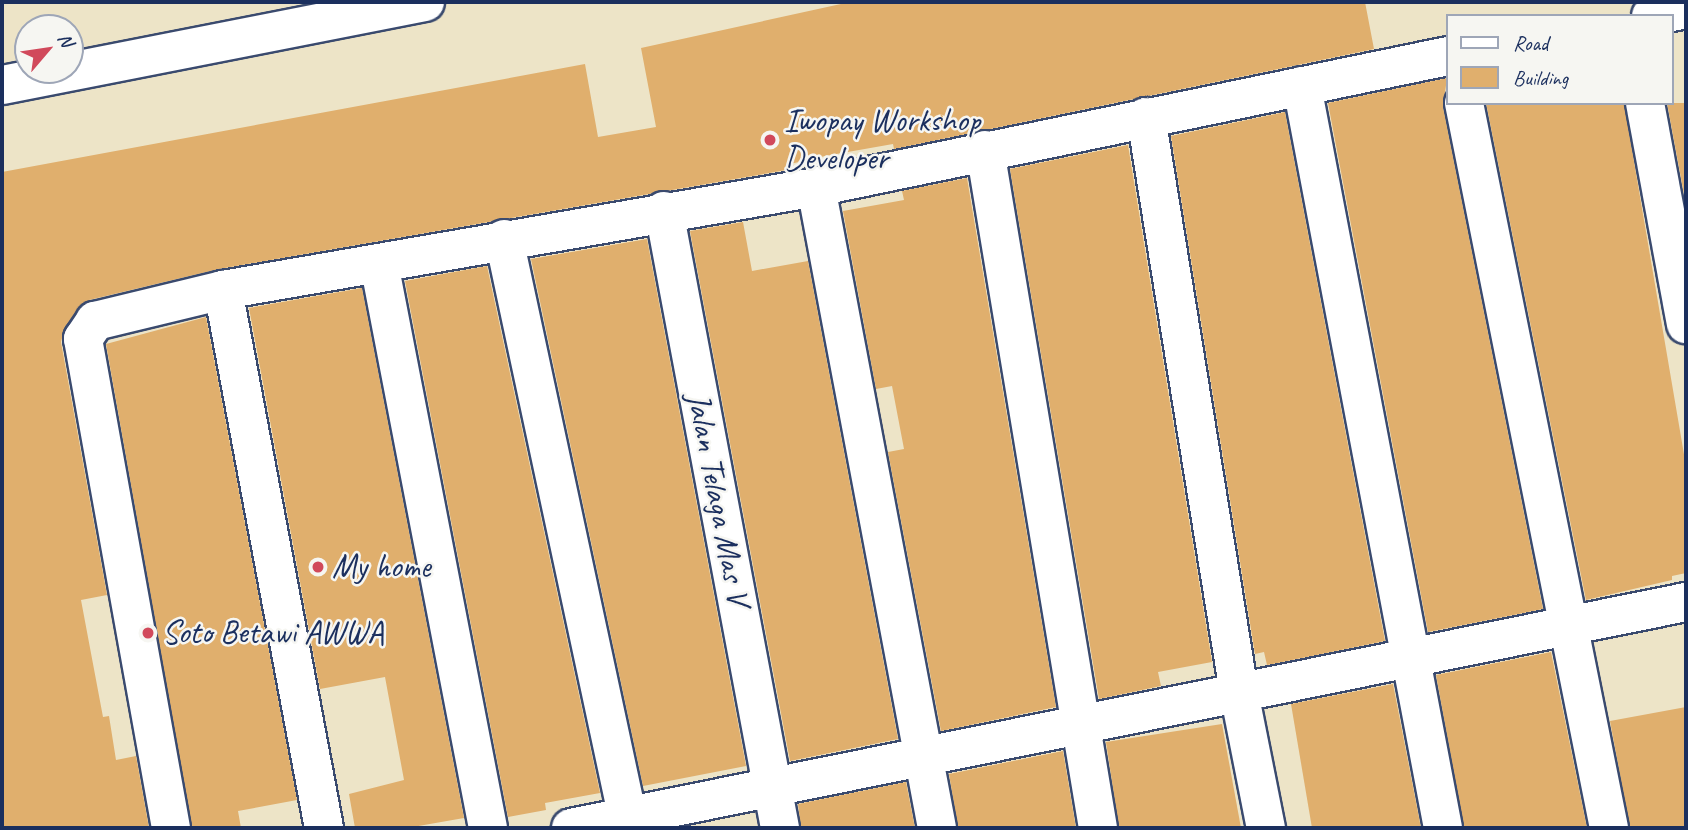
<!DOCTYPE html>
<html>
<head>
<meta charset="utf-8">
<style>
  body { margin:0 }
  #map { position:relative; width:1688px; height:830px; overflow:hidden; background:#ede4c7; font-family:Caveat,sans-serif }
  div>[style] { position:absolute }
  .building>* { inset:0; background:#e0af6d }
  .roads { filter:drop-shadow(2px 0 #3a4a6e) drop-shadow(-2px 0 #3a4a6e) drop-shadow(0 2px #3a4a6e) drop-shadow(0 -2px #3a4a6e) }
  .minor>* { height:38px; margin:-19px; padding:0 19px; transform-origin:19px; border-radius:19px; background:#fff }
  .dots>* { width:19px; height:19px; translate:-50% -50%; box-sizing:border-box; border:4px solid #f6f6f2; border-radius:50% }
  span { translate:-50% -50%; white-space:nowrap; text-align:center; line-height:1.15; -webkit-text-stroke:5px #f6f6f2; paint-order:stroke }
  .poi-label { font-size:33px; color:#1b2f5e }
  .left { translate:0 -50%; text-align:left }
  .street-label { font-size:33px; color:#1b2f5e }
  .frame { position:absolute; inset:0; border:4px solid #1b2f5e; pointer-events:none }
  .legend { position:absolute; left:1446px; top:14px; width:228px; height:91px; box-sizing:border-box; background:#f6f6f2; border:2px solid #9ea6b7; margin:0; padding:9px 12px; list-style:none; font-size:21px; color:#1b2f5e }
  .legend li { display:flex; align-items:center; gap:14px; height:35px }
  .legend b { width:35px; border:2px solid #9ea6b7 }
  .north { position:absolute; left:14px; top:14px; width:70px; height:70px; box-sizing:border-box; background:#f6f6f2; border:2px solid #9ea6b7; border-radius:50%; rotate:61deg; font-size:19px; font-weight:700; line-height:28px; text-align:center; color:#1b2f5e }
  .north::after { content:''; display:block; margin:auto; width:24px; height:32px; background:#d1495b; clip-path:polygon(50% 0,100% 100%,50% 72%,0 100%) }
</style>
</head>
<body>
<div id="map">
  <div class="building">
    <i style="clip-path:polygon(850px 2px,1365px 2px,1374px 49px,894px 149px,893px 144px,825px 156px,790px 164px,792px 169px,219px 269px,89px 300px,65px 327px,61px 342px,107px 595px,81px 600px,103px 717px,109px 716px,116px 760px,136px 756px,149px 828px,2px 828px,2px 172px,585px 64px,598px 137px,656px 127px,641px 48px)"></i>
    <i style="clip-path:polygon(1447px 78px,1443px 107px,1543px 609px,1428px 632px,1328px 103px)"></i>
    <i style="clip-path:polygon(1486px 103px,1624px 103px,1686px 466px,1686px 573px,1672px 576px,1672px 580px,1586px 600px)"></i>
    <i style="clip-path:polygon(1667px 103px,1686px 103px,1686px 205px)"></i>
    <i style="clip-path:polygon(1285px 112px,1385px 641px,1267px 665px,1264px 652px,1255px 654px,1171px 136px)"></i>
    <i style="clip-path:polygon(1128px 145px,1212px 662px,1158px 672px,1161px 686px,1099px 699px,1010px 169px)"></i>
    <i style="clip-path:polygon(967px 178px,1056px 707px,941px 731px,888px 452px,904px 449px,892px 386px,876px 389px,843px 211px,904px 200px,902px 191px)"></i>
    <i style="clip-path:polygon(743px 222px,752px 271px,808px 261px,898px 739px,790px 761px,690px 231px)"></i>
    <i style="clip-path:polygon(647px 239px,746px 766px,643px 786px,531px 259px)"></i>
    <i style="clip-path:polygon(487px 266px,600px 793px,545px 803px,546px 810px,508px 817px,405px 281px)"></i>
    <i style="clip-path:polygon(362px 288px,464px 818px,407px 828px,355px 828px,349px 794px,404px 780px,385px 677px,320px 689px,249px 308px)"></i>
    <i style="clip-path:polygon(206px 317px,297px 800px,238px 811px,241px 828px,192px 828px,106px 344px)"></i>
    <i style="clip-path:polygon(1551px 652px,1587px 828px,1464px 828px,1436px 675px)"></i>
    <i style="clip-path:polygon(1393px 684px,1421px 828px,1312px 828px,1291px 704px)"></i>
    <i style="clip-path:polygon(1686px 707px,1686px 828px,1630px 828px,1610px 721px)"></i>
    <i style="clip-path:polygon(1222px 724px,1241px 828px,1119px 828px,1106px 742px)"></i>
    <i style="clip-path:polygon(1063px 751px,1076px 828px,958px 828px,949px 774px)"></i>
    <i style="clip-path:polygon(906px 782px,915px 828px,801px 828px,798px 804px)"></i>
  </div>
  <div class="roads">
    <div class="minor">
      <i style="left:1651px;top:16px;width:36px;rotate:-11deg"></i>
      <i style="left:2px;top:85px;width:431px;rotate:-11.1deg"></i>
      <i style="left:1302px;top:86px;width:755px;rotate:79.24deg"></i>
      <i style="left:1464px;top:103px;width:739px;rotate:78.69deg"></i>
      <i style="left:1645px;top:103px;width:225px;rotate:79.5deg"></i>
      <i style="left:1146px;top:117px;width:582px;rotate:80.81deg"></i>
      <i style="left:1239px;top:692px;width:139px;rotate:78.8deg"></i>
      <i style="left:985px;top:150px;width:687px;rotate:80.54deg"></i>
      <i style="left:816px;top:187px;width:652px;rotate:79.31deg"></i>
      <i style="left:664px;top:211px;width:628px;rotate:79.35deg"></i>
      <i style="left:504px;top:239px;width:602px;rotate:77.93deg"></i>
      <i style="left:379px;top:263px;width:575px;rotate:79.08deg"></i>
      <i style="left:223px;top:290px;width:547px;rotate:79.37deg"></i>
      <i style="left:171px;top:828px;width:497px;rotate:-100.2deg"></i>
      <i style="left:83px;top:339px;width:22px;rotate:-56deg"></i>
      <i style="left:95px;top:321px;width:132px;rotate:-13.6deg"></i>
      <i style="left:223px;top:290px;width:602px;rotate:-9.85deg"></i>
      <i style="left:816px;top:187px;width:645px;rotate:-11.71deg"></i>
      <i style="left:571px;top:828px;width:1138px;rotate:-11.46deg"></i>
    </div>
  </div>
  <div class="dots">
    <i style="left:770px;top:140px;background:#d1495b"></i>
    <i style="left:318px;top:567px;background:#d1495b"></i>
    <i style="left:148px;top:633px;background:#d1495b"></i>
  </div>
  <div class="poi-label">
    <span class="left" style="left:784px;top:140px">Iwopay Workshop<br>Developer</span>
    <span class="left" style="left:332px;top:567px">My home</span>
    <span class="left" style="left:162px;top:633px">Soto Betawi AWWA</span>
  </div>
  <div class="street-label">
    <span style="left:718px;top:499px;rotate:79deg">Jalan Telaga Mas V</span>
  </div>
  <div class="frame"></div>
  <ul class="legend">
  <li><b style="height:9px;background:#fff"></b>Road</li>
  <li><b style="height:19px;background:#e0af6d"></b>Building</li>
  </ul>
  <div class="north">N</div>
</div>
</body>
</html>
